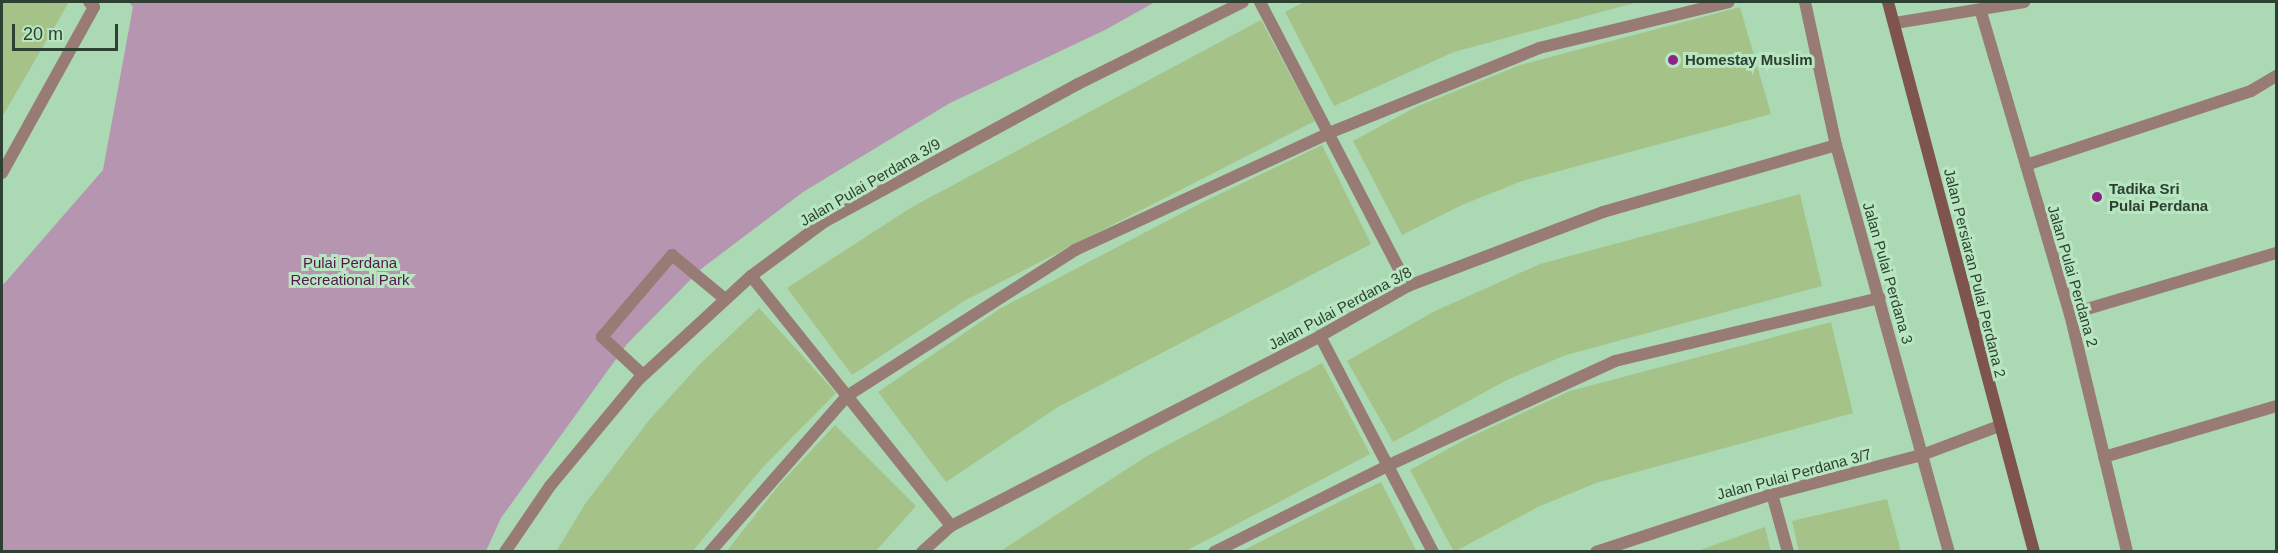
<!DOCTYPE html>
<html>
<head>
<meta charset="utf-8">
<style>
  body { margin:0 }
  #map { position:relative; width:2278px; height:553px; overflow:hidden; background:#aad9b3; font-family:Arial,sans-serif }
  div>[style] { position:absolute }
  .green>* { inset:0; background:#b695b1 }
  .building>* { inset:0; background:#a5c389 }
  .lane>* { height:12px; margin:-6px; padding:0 6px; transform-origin:6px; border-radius:6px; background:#997b75 }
  .street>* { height:12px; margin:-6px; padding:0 6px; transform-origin:6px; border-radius:6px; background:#997b75 }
  .secondary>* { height:12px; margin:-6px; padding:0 6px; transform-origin:6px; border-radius:6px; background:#7e544c }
  .dots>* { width:16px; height:16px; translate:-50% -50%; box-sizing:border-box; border:3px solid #b7e6c0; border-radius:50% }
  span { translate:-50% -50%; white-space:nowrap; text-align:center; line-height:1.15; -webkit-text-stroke:6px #b7e6c0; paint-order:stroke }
  .poi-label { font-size:15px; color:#2d4031; font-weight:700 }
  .left { translate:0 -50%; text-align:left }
  .street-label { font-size:15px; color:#2d4031 }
  .park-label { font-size:15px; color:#54174f }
  .frame { position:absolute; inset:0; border:3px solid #2d4031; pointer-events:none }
  .scale { position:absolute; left:12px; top:24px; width:106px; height:27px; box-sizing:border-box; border:3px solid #2d4031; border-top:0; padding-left:8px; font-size:18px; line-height:21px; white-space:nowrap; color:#2d4031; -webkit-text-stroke:4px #b7e6c0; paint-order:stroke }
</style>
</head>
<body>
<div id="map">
  <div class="green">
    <i style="clip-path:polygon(129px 2px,1155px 2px,1105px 30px,950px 103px,803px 192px,701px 269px,627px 344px,501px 518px,486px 551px,2px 552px,2px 286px,103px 170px,133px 7px)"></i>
  </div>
  <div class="building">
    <i style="clip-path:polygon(2px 2px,69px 2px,2px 117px)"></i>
    <i style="clip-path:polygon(1304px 2px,1638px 2px,1454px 52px,1334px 106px,1285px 12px)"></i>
    <i style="clip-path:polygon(1740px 7px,1771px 114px,1522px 181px,1462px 205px,1402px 235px,1353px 141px,1416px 107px,1520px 65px)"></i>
    <i style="clip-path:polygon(1261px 20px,1315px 121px,964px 301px,852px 375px,787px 288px,912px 207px)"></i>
    <i style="clip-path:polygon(1322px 145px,1371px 244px,1058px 407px,946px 482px,878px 392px,1001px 308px,1203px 202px)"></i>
    <i style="clip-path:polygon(1800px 194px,1822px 286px,1566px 355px,1507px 380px,1393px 442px,1347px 361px,1435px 311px,1540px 264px)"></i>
    <i style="clip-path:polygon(759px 308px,836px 393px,762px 468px,692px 552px,556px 552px,585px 504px,650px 419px,700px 364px)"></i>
    <i style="clip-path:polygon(1831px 322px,1853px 413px,1596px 483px,1538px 507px,1454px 552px,1410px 470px,1466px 439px,1570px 391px)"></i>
    <i style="clip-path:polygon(1322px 363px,1370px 454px,1184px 552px,999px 552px,1147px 456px)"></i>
    <i style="clip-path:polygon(835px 425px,916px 506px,875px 552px,726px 552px,779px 485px)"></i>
    <i style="clip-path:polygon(1381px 482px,1417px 552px,1240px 552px,1347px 498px)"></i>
    <i style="clip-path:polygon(1887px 499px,1901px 552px,1799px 552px,1792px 521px)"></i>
    <i style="clip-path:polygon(1765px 527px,1771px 552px,1697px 552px,1697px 551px)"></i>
  </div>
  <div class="lane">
    <i style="left:1260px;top:2px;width:320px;rotate:62.5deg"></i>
    <i style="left:2026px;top:165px;width:237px;rotate:-18.2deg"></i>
    <i style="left:2251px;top:91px;width:29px;rotate:-31deg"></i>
    <i style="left:751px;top:276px;width:320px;rotate:51.3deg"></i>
    <i style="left:1320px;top:336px;width:244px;rotate:62.4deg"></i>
    <i style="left:643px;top:375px;width:56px;rotate:-137.2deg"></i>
    <i style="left:602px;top:337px;width:108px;rotate:-49.5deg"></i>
    <i style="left:672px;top:255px;width:69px;rotate:39.7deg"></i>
    <i style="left:2104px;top:457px;width:179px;rotate:-16.5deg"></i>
    <i style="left:1772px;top:494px;width:60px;rotate:74.6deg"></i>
    <i style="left:710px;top:552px;width:208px;rotate:-48.7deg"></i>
    <i style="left:847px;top:396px;width:271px;rotate:-32.6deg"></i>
    <i style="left:1075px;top:250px;width:280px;rotate:-24.7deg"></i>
    <i style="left:1329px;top:133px;width:227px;rotate:-22deg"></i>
    <i style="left:1539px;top:48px;width:195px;rotate:-13.6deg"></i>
    <i style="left:1214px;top:552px;width:195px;rotate:-26.4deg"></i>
    <i style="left:1389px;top:465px;width:249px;rotate:-24.7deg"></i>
    <i style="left:1615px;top:361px;width:272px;rotate:-13.4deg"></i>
  </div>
  <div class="street">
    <i style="left:1805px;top:2px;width:146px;rotate:77.8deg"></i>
    <i style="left:1836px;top:145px;width:422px;rotate:74.5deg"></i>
    <i style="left:1981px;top:12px;width:315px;rotate:73.6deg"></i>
    <i style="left:2070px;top:314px;width:245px;rotate:76.5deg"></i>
    <i style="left:1895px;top:23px;width:131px;rotate:-9.2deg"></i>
    <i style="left:2px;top:173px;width:190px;rotate:-61deg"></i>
    <i style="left:94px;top:7px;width:7px;rotate:-135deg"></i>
    <i style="left:2070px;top:314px;width:215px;rotate:-16.5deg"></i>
    <i style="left:505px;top:552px;width:80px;rotate:-55.7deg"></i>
    <i style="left:550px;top:486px;width:138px;rotate:-50.3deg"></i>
    <i style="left:638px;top:380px;width:154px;rotate:-42.6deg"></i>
    <i style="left:751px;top:276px;width:91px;rotate:-36.5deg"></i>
    <i style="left:824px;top:222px;width:289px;rotate:-28.5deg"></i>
    <i style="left:1078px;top:84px;width:184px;rotate:-26.4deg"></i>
    <i style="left:922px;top:552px;width:39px;rotate:-42deg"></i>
    <i style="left:951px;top:526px;width:415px;rotate:-27.2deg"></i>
    <i style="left:1320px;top:336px;width:101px;rotate:-29.6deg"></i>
    <i style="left:1408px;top:286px;width:209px;rotate:-20.8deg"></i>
    <i style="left:1603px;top:212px;width:242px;rotate:-16deg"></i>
    <i style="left:1596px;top:552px;width:185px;rotate:-18.2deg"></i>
    <i style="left:1772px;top:494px;width:155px;rotate:-14.6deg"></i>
    <i style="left:1922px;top:455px;width:82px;rotate:-20.6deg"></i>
  </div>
  <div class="secondary">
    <i style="left:1888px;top:2px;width:569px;rotate:75.13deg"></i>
  </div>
  <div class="dots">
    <i style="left:1673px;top:60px;background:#8d2387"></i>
    <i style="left:2097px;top:197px;background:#8d2387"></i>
  </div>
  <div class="poi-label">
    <span class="left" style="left:1685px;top:60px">Homestay Muslim</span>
    <span class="left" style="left:2109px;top:197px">Tadika Sri<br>Pulai Perdana</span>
  </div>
  <div class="street-label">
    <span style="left:870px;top:182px;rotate:-30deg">Jalan Pulai Perdana 3/9</span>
    <span style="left:1888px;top:273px;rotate:74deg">Jalan Pulai Perdana 3</span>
    <span style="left:1975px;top:273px;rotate:76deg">Jalan Persiaran Pulai Perdana 2</span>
    <span style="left:2073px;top:276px;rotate:74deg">Jalan Pulai Perdana 2</span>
    <span style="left:1340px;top:308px;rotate:-28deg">Jalan Pulai Perdana 3/8</span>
    <span style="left:1794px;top:474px;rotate:-15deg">Jalan Pulai Perdana 3/7</span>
  </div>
  <div class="park-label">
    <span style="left:350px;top:271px">Pulai Perdana<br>Recreational Park</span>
  </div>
  <div class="frame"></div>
  <div class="scale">20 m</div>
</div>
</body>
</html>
